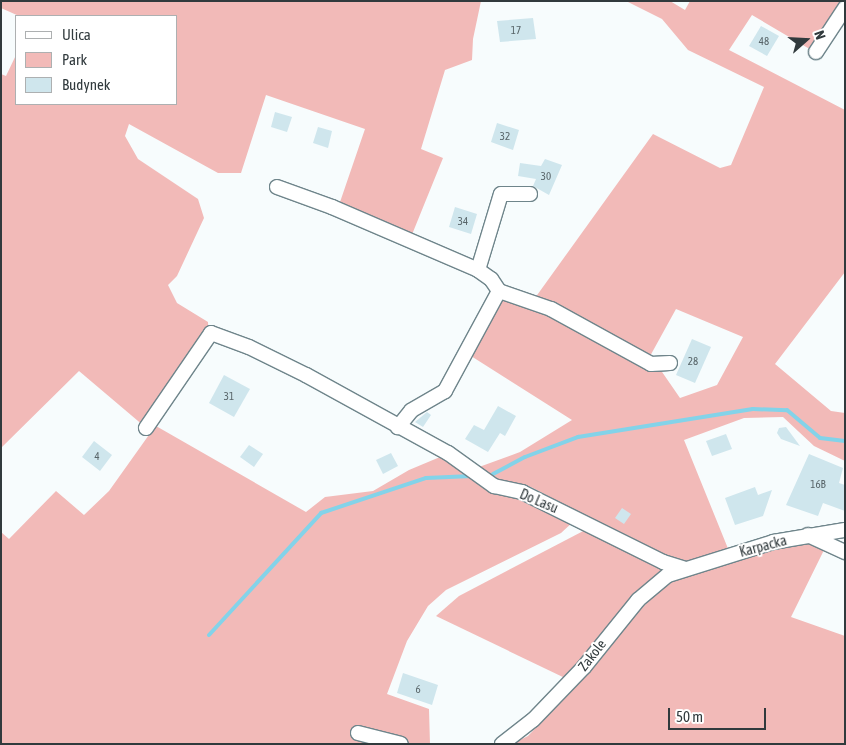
<!DOCTYPE html>
<html>
<head>
<meta charset="utf-8">
<style>
  body { margin:0 }
  #map { position:relative; width:846px; height:745px; overflow:hidden; background:#f7fcfd; font-family:"Asap Condensed",sans-serif }
  div>[style] { position:absolute }
  .green>* { inset:0; background:#f2bab8 }
  .stream>* { height:4px; margin:-2px; padding:0 2px; transform-origin:2px; border-radius:2px; background:#83d3e9 }
  .building>* { inset:0; background:#cfe6ed }
  .roads { filter:drop-shadow(1px 0 #6f858b) drop-shadow(-1px 0 #6f858b) drop-shadow(0 1px #6f858b) drop-shadow(0 -1px #6f858b) }
  .minor>* { height:14px; margin:-7px; padding:0 7px; transform-origin:7px; border-radius:7px; background:#fff }
  span { translate:-50% -50%; white-space:nowrap; text-align:center; line-height:1.15; -webkit-text-stroke:4px #fff; paint-order:stroke }
  .number-label { font-size:11px; color:#586569 }
  .number-label span { -webkit-text-stroke-width:0 }
  .street-label { font-size:14px; color:#313a3d }
  .frame { position:absolute; inset:0; border:2px solid #313a3d; pointer-events:none }
  .legend { position:absolute; left:15px; top:15px; width:162px; height:90px; box-sizing:border-box; background:#fff; border:1px solid #adb0b1; margin:0; padding:6px 9px; list-style:none; font-size:15px; color:#313a3d }
  .legend li { display:flex; align-items:center; gap:10px; height:25px }
  .legend b { width:25px; border:1px solid #adb0b1 }
  .north { position:absolute; left:781px; top:15px; width:50px; height:50px; -webkit-text-stroke:4px #fff; paint-order:stroke; rotate:71deg; font-size:14px; font-weight:700; line-height:20px; text-align:center; color:#313a3d }
  .north::after { content:''; display:block; margin:auto; width:18px; height:22px; background:#313a3d; clip-path:polygon(50% 0,100% 100%,50% 72%,0 100%) }
  .scale { position:absolute; left:668px; top:708px; width:98px; height:22px; box-sizing:border-box; border:2px solid #313a3d; border-top:0; padding-left:6px; font-size:15px; line-height:18px; white-space:nowrap; color:#313a3d; -webkit-text-stroke:4px #fff; paint-order:stroke }
</style>
</head>
<body>
<div id="map">
  <div class="green">
    <i style="clip-path:polygon(1px 1px,481px 1px,473px 39px,472px 60px,445px 70px,421px 149px,443px 158px,411px 237px,339px 205px,365px 129px,266px 95px,241px 173px,218px 173px,129px 124px,125px 136px,138px 159px,198px 199px,204px 218px,177px 276px,168px 285px,177px 303px,208px 322px,209px 344px,156px 426px,306px 512px,325px 497px,373px 491px,409px 470px,440px 457px,508px 494px,573px 522px,561px 533px,446px 590px,428px 606px,407px 641px,387px 694px,429px 709px,430px 744px,1px 744px,1px 532px,9px 539px,56px 491px,84px 515px,109px 491px,151px 432px,79px 371px,1px 448px,1px 74px,6px 76px,16px 55px,16px 104px,176px 104px,176px 16px,19px 16px,1px 8px)"></i>
    <i style="clip-path:polygon(626px 1px,670px 1px,685px 10px,690px 1px,845px 1px,813px 51px,752px 15px,729px 50px,845px 110px,845px 272px,775px 364px,831px 411px,845px 413px,845px 461px,814px 446px,783px 417px,744px 418px,684px 440px,729px 551px,682px 562px,659px 554px,531px 487px,497px 482px,479px 467px,520px 452px,572px 420px,471px 356px,497px 302px,505px 300px,548px 315px,660px 369px,680px 398px,717px 385px,743px 337px,676px 309px,649px 358px,535px 298px,653px 134px,720px 168px,731px 165px,764px 87px,688px 50px,662px 19px)"></i>
    <i style="clip-path:polygon(589px 528px,662px 567px,662px 574px,567px 679px,436px 616px,459px 596px)"></i>
    <i style="clip-path:polygon(804px 542px,824px 550px,791px 617px,845px 636px,845px 744px,512px 744px,528px 736px,586px 675px,616px 633px,657px 593px,682px 575px)"></i>
  </div>
  <div class="stream">
    <i style="left:493px;top:474px;width:36px;rotate:-28deg"></i>
    <i style="left:525px;top:457px;width:57px;rotate:-20.7deg"></i>
    <i style="left:578px;top:437px;width:177px;rotate:-9.1deg"></i>
    <i style="left:753px;top:409px;width:34px;rotate:2deg"></i>
    <i style="left:787px;top:410px;width:43px;rotate:40.3deg"></i>
    <i style="left:820px;top:438px;width:25px;rotate:7deg"></i>
    <i style="left:209px;top:635px;width:166px;rotate:-47.4deg"></i>
    <i style="left:321px;top:513px;width:111px;rotate:-18.4deg"></i>
    <i style="left:426px;top:478px;width:46px;rotate:-2.5deg"></i>
  </div>
  <div class="building">
    <i style="clip-path:polygon(533px 18px,536px 39px,500px 42px,497px 21px)"></i>
    <i style="clip-path:polygon(761px 26px,779px 36px,767px 56px,749px 46px)"></i>
    <i style="clip-path:polygon(275px 112px,292px 117px,287px 132px,271px 127px)"></i>
    <i style="clip-path:polygon(497px 123px,519px 130px,513px 150px,491px 142px)"></i>
    <i style="clip-path:polygon(318px 127px,332px 131px,328px 148px,313px 143px)"></i>
    <i style="clip-path:polygon(545px 159px,562px 165px,549px 195px,533px 186px,536px 179px,518px 176px,520px 163px,541px 166px)"></i>
    <i style="clip-path:polygon(455px 207px,477px 214px,471px 234px,449px 227px)"></i>
    <i style="clip-path:polygon(692px 339px,711px 347px,695px 383px,676px 375px)"></i>
    <i style="clip-path:polygon(224px 375px,250px 389px,234px 417px,209px 403px)"></i>
    <i style="clip-path:polygon(498px 406px,516px 416px,505px 436px,500px 433px,488px 452px,465px 439px,474px 425px,484px 430px)"></i>
    <i style="clip-path:polygon(427px 412px,431px 415px,423px 427px,415px 422px)"></i>
    <i style="clip-path:polygon(786px 427px,800px 446px,781px 439px,777px 433px,779px 428px)"></i>
    <i style="clip-path:polygon(726px 434px,732px 449px,712px 456px,706px 441px)"></i>
    <i style="clip-path:polygon(94px 441px,112px 455px,100px 471px,82px 457px)"></i>
    <i style="clip-path:polygon(249px 445px,263px 454px,254px 467px,240px 457px)"></i>
    <i style="clip-path:polygon(391px 453px,398px 466px,383px 474px,376px 460px)"></i>
    <i style="clip-path:polygon(809px 454px,843px 468px,839px 483px,845px 485px,845px 511px,823px 503px,818px 516px,786px 505px)"></i>
    <i style="clip-path:polygon(755px 487px,758px 495px,772px 490px,763px 516px,735px 525px,725px 498px)"></i>
    <i style="clip-path:polygon(622px 508px,631px 514px,624px 524px,615px 518px)"></i>
    <i style="clip-path:polygon(403px 673px,438px 685px,432px 705px,397px 693px)"></i>
  </div>
  <div class="roads">
    <div class="minor">
      <i style="left:816px;top:52px;width:53px;rotate:-56.6deg"></i>
      <i style="left:277px;top:187px;width:59px;rotate:20deg"></i>
      <i style="left:332px;top:207px;width:159px;rotate:23.3deg"></i>
      <i style="left:478px;top:270px;width:16px;rotate:35deg"></i>
      <i style="left:491px;top:279px;width:14px;rotate:56deg"></i>
      <i style="left:499px;top:291px;width:114px;rotate:118.4deg"></i>
      <i style="left:445px;top:391px;width:39px;rotate:150deg"></i>
      <i style="left:411px;top:411px;width:21px;rotate:129deg"></i>
      <i style="left:478px;top:270px;width:79px;rotate:-73.2deg"></i>
      <i style="left:501px;top:194px;width:29px"></i>
      <i style="left:499px;top:291px;width:55px;rotate:19.1deg"></i>
      <i style="left:551px;top:309px;width:114px;rotate:28.8deg"></i>
      <i style="left:651px;top:364px;width:19px;rotate:-3deg"></i>
      <i style="left:146px;top:428px;width:115px;rotate:-55.6deg"></i>
      <i style="left:211px;top:333px;width:40px;rotate:20.2deg"></i>
      <i style="left:249px;top:347px;width:64px;rotate:26.2deg"></i>
      <i style="left:306px;top:375px;width:162px;rotate:28.8deg"></i>
      <i style="left:448px;top:453px;width:57px;rotate:35.7deg"></i>
      <i style="left:494px;top:486px;width:29px;rotate:12deg"></i>
      <i style="left:522px;top:492px;width:157px;rotate:26.4deg"></i>
      <i style="left:663px;top:562px;width:21px;rotate:17deg"></i>
      <i style="left:808px;top:535px;width:41px;rotate:24.7deg"></i>
      <i style="left:358px;top:733px;width:44px;rotate:14.3deg"></i>
      <i style="left:502px;top:744px;width:39px;rotate:-38deg"></i>
      <i style="left:533px;top:720px;width:74px;rotate:-46.1deg"></i>
      <i style="left:584px;top:667px;width:86px;rotate:-51.1deg"></i>
      <i style="left:638px;top:600px;width:39px;rotate:-40deg"></i>
      <i style="left:668px;top:575px;width:110px;rotate:-17.4deg"></i>
      <i style="left:773px;top:542px;width:73px;rotate:-9.5deg"></i>
    </div>
  </div>
  <div class="number-label">
    <span style="left:516px;top:30px">17</span>
    <span style="left:764px;top:41px">48</span>
    <span style="left:505px;top:136px">32</span>
    <span style="left:546px;top:176px">30</span>
    <span style="left:463px;top:221px">34</span>
    <span style="left:693px;top:361px">28</span>
    <span style="left:229px;top:396px">31</span>
    <span style="left:97px;top:456px">4</span>
    <span style="left:818px;top:484px">16B</span>
    <span style="left:418px;top:689px">6</span>
  </div>
  <div class="street-label">
    <span style="left:539px;top:501px;rotate:23deg">Do Lasu</span>
    <span style="left:763px;top:546px;rotate:-15deg">Karpacka</span>
    <span style="left:592px;top:655px;rotate:-52deg">Zakole</span>
  </div>
  <div class="frame"></div>
  <ul class="legend">
  <li><b style="height:6px;background:#fff"></b>Ulica</li>
  <li><b style="height:14px;background:#f2bab8"></b>Park</li>
  <li><b style="height:14px;background:#cfe6ed"></b>Budynek</li>
  </ul>
  <div class="north">N</div>
  <div class="scale">50 m</div>
</div>
</body>
</html>
